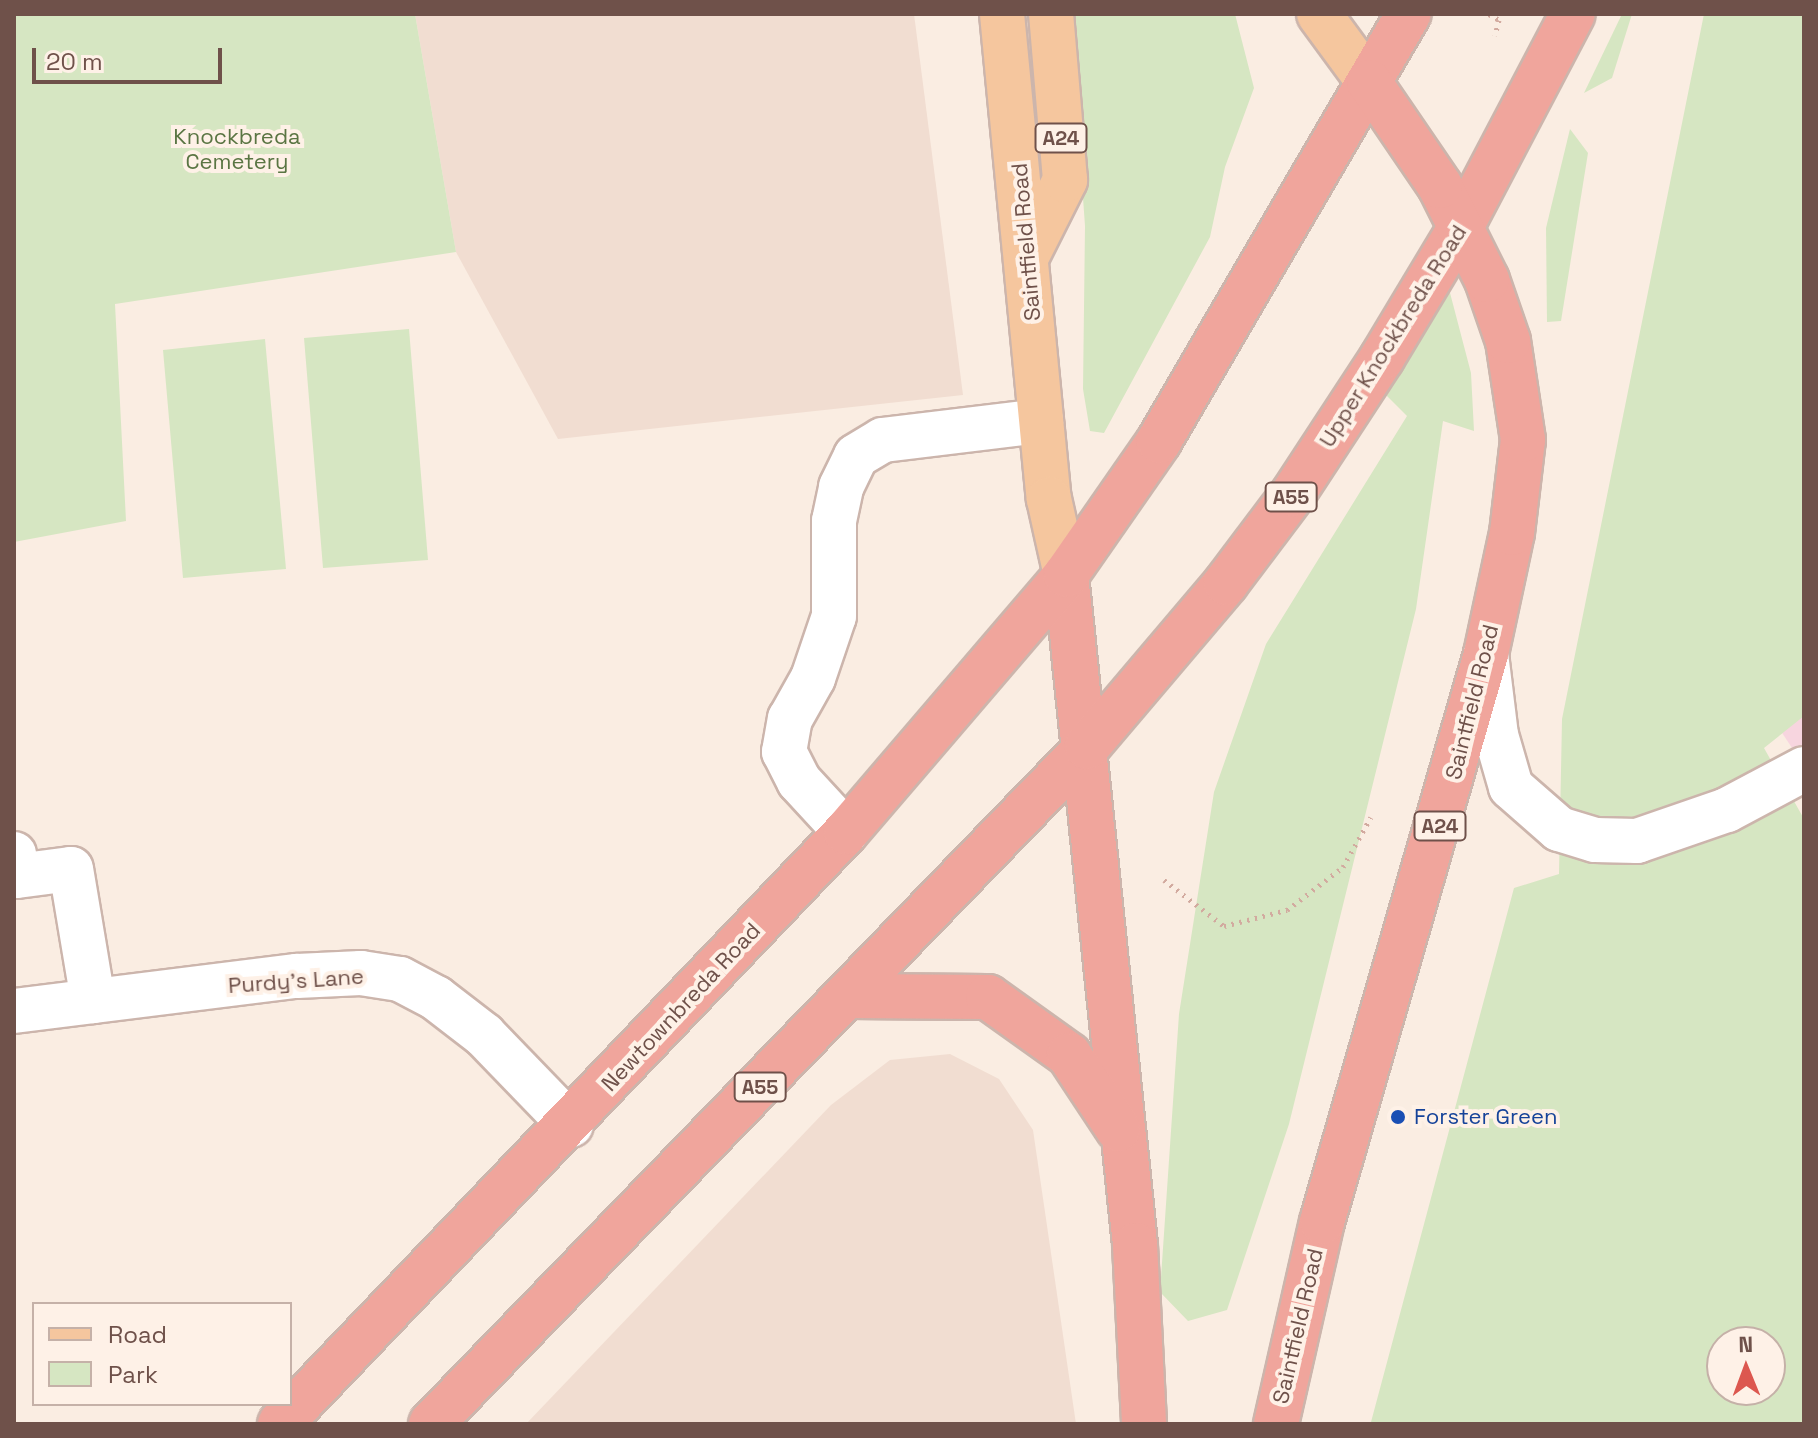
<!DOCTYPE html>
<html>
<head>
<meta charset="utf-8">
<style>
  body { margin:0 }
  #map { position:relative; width:1818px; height:1438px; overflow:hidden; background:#faede2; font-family:"Space Grotesk",sans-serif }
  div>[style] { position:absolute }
  .residential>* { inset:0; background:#f1ddd1 }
  .medical>* { inset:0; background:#f7d5df }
  .green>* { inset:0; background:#d6e6c2 }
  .path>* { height:5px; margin-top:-2.5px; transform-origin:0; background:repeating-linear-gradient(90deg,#d2aa9f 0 2px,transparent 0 8px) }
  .roads { filter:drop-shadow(2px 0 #ccb5ac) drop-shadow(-2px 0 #ccb5ac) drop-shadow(0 2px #ccb5ac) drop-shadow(0 -2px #ccb5ac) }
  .minor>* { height:44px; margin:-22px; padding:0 22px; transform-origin:22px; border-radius:22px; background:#fff }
  .major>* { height:44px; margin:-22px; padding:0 22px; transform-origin:22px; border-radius:22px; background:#f5c69e }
  .highway>* { height:44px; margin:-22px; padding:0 22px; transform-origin:22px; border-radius:22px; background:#f0a59c }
  .dots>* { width:22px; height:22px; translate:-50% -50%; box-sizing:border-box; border:4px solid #fef1e7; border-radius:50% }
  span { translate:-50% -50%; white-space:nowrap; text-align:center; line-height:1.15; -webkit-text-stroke:8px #fef1e7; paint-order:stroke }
  .shield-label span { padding:2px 6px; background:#fef1e7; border:2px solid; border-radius:6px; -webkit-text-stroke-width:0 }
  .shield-label { font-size:20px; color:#6f514a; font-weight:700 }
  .park-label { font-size:22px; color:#5a7543 }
  .street-label { font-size:22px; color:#6f514a }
  .transit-label { font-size:22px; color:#164399 }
  .left { translate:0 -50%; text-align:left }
  .frame { position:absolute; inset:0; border:16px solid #6f514a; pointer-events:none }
  .legend { position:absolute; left:32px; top:1302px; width:260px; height:104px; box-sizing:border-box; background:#fef1e7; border:2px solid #c5b1a8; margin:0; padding:10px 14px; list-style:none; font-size:24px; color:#6f514a }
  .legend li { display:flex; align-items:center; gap:16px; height:40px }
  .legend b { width:40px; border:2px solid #c5b1a8 }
  .north { position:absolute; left:1706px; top:1326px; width:80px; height:80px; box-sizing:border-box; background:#fef1e7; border:2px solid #c5b1a8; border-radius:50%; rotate:359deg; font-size:22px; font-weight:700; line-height:32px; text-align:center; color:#6f514a }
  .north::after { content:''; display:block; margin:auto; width:28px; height:36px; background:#dc574f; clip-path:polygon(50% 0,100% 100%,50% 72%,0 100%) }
  .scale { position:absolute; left:32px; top:48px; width:190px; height:36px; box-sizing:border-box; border:4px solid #6f514a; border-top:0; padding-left:10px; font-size:24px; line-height:28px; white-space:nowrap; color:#6f514a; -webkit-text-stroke:6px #fef1e7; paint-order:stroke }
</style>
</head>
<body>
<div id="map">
  <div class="residential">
    <i style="clip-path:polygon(415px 14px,914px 14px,963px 395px,558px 439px,456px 252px)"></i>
    <i style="clip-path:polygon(950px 1054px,999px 1079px,1033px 1130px,1076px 1424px,526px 1424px,831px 1105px,890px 1060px)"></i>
  </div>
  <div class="medical">
    <i style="clip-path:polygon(1804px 658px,1804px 766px,1761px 701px)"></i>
  </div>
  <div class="green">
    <i style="clip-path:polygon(14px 14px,415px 14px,456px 252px,115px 304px,126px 521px,14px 542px)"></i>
    <i style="clip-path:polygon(1070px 14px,1235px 14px,1254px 88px,1225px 167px,1210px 237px,1104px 433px,1090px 431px,1083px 389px,1085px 226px)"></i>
    <i style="clip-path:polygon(1622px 14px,1632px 14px,1612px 78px,1584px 93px)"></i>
    <i style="clip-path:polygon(evenodd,1704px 14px,1804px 14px,1804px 716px,1764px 748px,1804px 819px,1804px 1424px,1375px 1424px,1371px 1422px,1514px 888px,1559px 874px,1562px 719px,1704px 14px,1722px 1342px,1770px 1342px,1770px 1390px,1722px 1390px,1722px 1342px)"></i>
    <i style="clip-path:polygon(1570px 129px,1588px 153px,1561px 321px,1547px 322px,1546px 228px)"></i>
    <i style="clip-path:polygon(1449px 289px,1471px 373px,1474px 431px,1443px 421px,1416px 609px,1289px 1124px,1227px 1310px,1188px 1321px,1160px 1292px,1179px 1014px,1214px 792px,1266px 644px,1407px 416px,1384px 393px)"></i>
    <i style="clip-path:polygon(409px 329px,428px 560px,323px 568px,304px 338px)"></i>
    <i style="clip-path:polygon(265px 339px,286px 569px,183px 578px,163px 350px)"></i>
  </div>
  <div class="path">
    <i style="left:1489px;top:14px;width:12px;rotate:31deg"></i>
    <i style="left:1499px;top:20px;width:16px;rotate:105deg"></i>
    <i style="left:1164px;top:880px;width:76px;rotate:37.5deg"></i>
    <i style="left:1224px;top:926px;width:65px;rotate:-14.3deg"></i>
    <i style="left:1287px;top:910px;width:71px;rotate:-37.5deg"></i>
    <i style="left:1343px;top:867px;width:57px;rotate:-60.8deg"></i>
  </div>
  <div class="roads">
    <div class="minor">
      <i style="left:1486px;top:654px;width:82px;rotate:83deg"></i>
      <i style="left:1496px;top:735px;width:54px;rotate:73.9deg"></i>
      <i style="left:1511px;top:787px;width:64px;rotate:41.2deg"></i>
      <i style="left:1559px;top:829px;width:38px;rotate:17deg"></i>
      <i style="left:1595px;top:840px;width:42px;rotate:1.4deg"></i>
      <i style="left:1637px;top:841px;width:95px;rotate:-19deg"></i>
      <i style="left:1727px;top:810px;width:87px;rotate:-28deg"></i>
      <i style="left:846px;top:832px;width:69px;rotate:-132.7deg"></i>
      <i style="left:799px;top:781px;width:33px;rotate:-117deg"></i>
      <i style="left:784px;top:752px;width:34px;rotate:-80deg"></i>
      <i style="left:790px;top:719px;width:47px;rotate:-60.7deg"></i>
      <i style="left:813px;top:678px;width:65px;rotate:-71.3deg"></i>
      <i style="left:834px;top:616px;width:95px;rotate:-90deg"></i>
      <i style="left:834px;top:521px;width:35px;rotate:-78deg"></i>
      <i style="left:841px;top:487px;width:34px;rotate:-64deg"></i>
      <i style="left:856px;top:456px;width:31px;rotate:-31deg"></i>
      <i style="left:883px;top:440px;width:159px;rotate:-6.9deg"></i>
      <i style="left:14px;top:854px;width:22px;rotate:82deg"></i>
      <i style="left:17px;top:876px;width:54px;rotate:-7.4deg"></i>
      <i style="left:71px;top:869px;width:134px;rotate:80.5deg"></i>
      <i style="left:14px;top:1011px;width:285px;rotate:-7.1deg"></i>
      <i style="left:297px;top:976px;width:64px;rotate:-2.7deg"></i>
      <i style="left:361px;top:973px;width:39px;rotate:9deg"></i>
      <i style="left:400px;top:979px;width:41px;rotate:27.8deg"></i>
      <i style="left:436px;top:998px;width:61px;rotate:37.6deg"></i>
      <i style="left:484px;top:1035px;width:125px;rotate:46deg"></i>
    </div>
    <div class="major">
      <i style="left:1002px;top:14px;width:487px;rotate:84.5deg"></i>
      <i style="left:1049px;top:499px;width:78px;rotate:77.4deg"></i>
      <i style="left:1319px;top:14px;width:84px;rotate:53.7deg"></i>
      <i style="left:1028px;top:254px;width:83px;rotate:-63.4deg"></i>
      <i style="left:1065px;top:180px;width:167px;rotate:-94.8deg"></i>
    </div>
    <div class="highway">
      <i style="left:1066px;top:575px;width:674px;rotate:84.12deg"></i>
      <i style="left:1135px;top:1245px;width:179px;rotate:87.1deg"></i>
      <i style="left:849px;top:996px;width:139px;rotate:0.4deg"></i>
      <i style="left:988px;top:997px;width:100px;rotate:35.6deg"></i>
      <i style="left:1069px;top:1055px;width:89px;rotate:56.5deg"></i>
      <i style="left:280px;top:1424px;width:819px;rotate:-46.29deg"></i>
      <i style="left:846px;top:832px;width:338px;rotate:-49.4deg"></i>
      <i style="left:1066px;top:575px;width:163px;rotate:-55.2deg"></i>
      <i style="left:1159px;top:441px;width:495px;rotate:-59.7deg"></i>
      <i style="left:431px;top:1424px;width:943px;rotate:-45.9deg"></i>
      <i style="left:1087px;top:747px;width:215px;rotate:-49.7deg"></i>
      <i style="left:1226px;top:583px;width:111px;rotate:-53deg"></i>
      <i style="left:1293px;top:494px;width:163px;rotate:-56.8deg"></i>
      <i style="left:1382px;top:358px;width:155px;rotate:-59deg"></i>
      <i style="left:1462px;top:225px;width:238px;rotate:-62.3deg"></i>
      <i style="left:1276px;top:1424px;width:207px;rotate:-77.2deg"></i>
      <i style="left:1322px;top:1222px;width:591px;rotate:-73.89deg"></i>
      <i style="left:1486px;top:654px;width:124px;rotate:-77.9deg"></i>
      <i style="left:1512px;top:533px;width:94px;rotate:-83.3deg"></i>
      <i style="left:1523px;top:440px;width:100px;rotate:-98.6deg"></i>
      <i style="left:1508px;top:341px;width:65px;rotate:-109deg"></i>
      <i style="left:1487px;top:280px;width:105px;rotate:-116.6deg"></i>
      <i style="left:1440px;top:186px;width:126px;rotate:-124.3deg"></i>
    </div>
  </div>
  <div class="dots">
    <i style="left:1398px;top:1117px;background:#1a4fb4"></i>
  </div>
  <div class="shield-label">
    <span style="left:1061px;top:138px">A24</span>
    <span style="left:1291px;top:497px">A55</span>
    <span style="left:1440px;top:826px">A24</span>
    <span style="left:760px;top:1087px">A55</span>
  </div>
  <div class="park-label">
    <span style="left:237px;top:149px">Knockbreda<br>Cemetery</span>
  </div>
  <div class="street-label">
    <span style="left:1026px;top:242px;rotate:-95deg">Saintfield Road</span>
    <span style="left:1393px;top:336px;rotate:-58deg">Upper Knockbreda Road</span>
    <span style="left:1472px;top:702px;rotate:-76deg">Saintfield Road</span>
    <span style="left:296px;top:981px;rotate:-4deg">Purdy's Lane</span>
    <span style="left:681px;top:1007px;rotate:-47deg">Newtownbreda Road</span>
    <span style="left:1298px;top:1326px;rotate:-77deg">Saintfield Road</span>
  </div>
  <div class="transit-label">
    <span class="left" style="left:1414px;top:1117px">Forster Green</span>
  </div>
  <div class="frame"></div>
  <ul class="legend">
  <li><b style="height:10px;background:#f5c69e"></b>Road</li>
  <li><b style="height:22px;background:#d6e6c2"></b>Park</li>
  </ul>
  <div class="north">N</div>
  <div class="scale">20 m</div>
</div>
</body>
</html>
